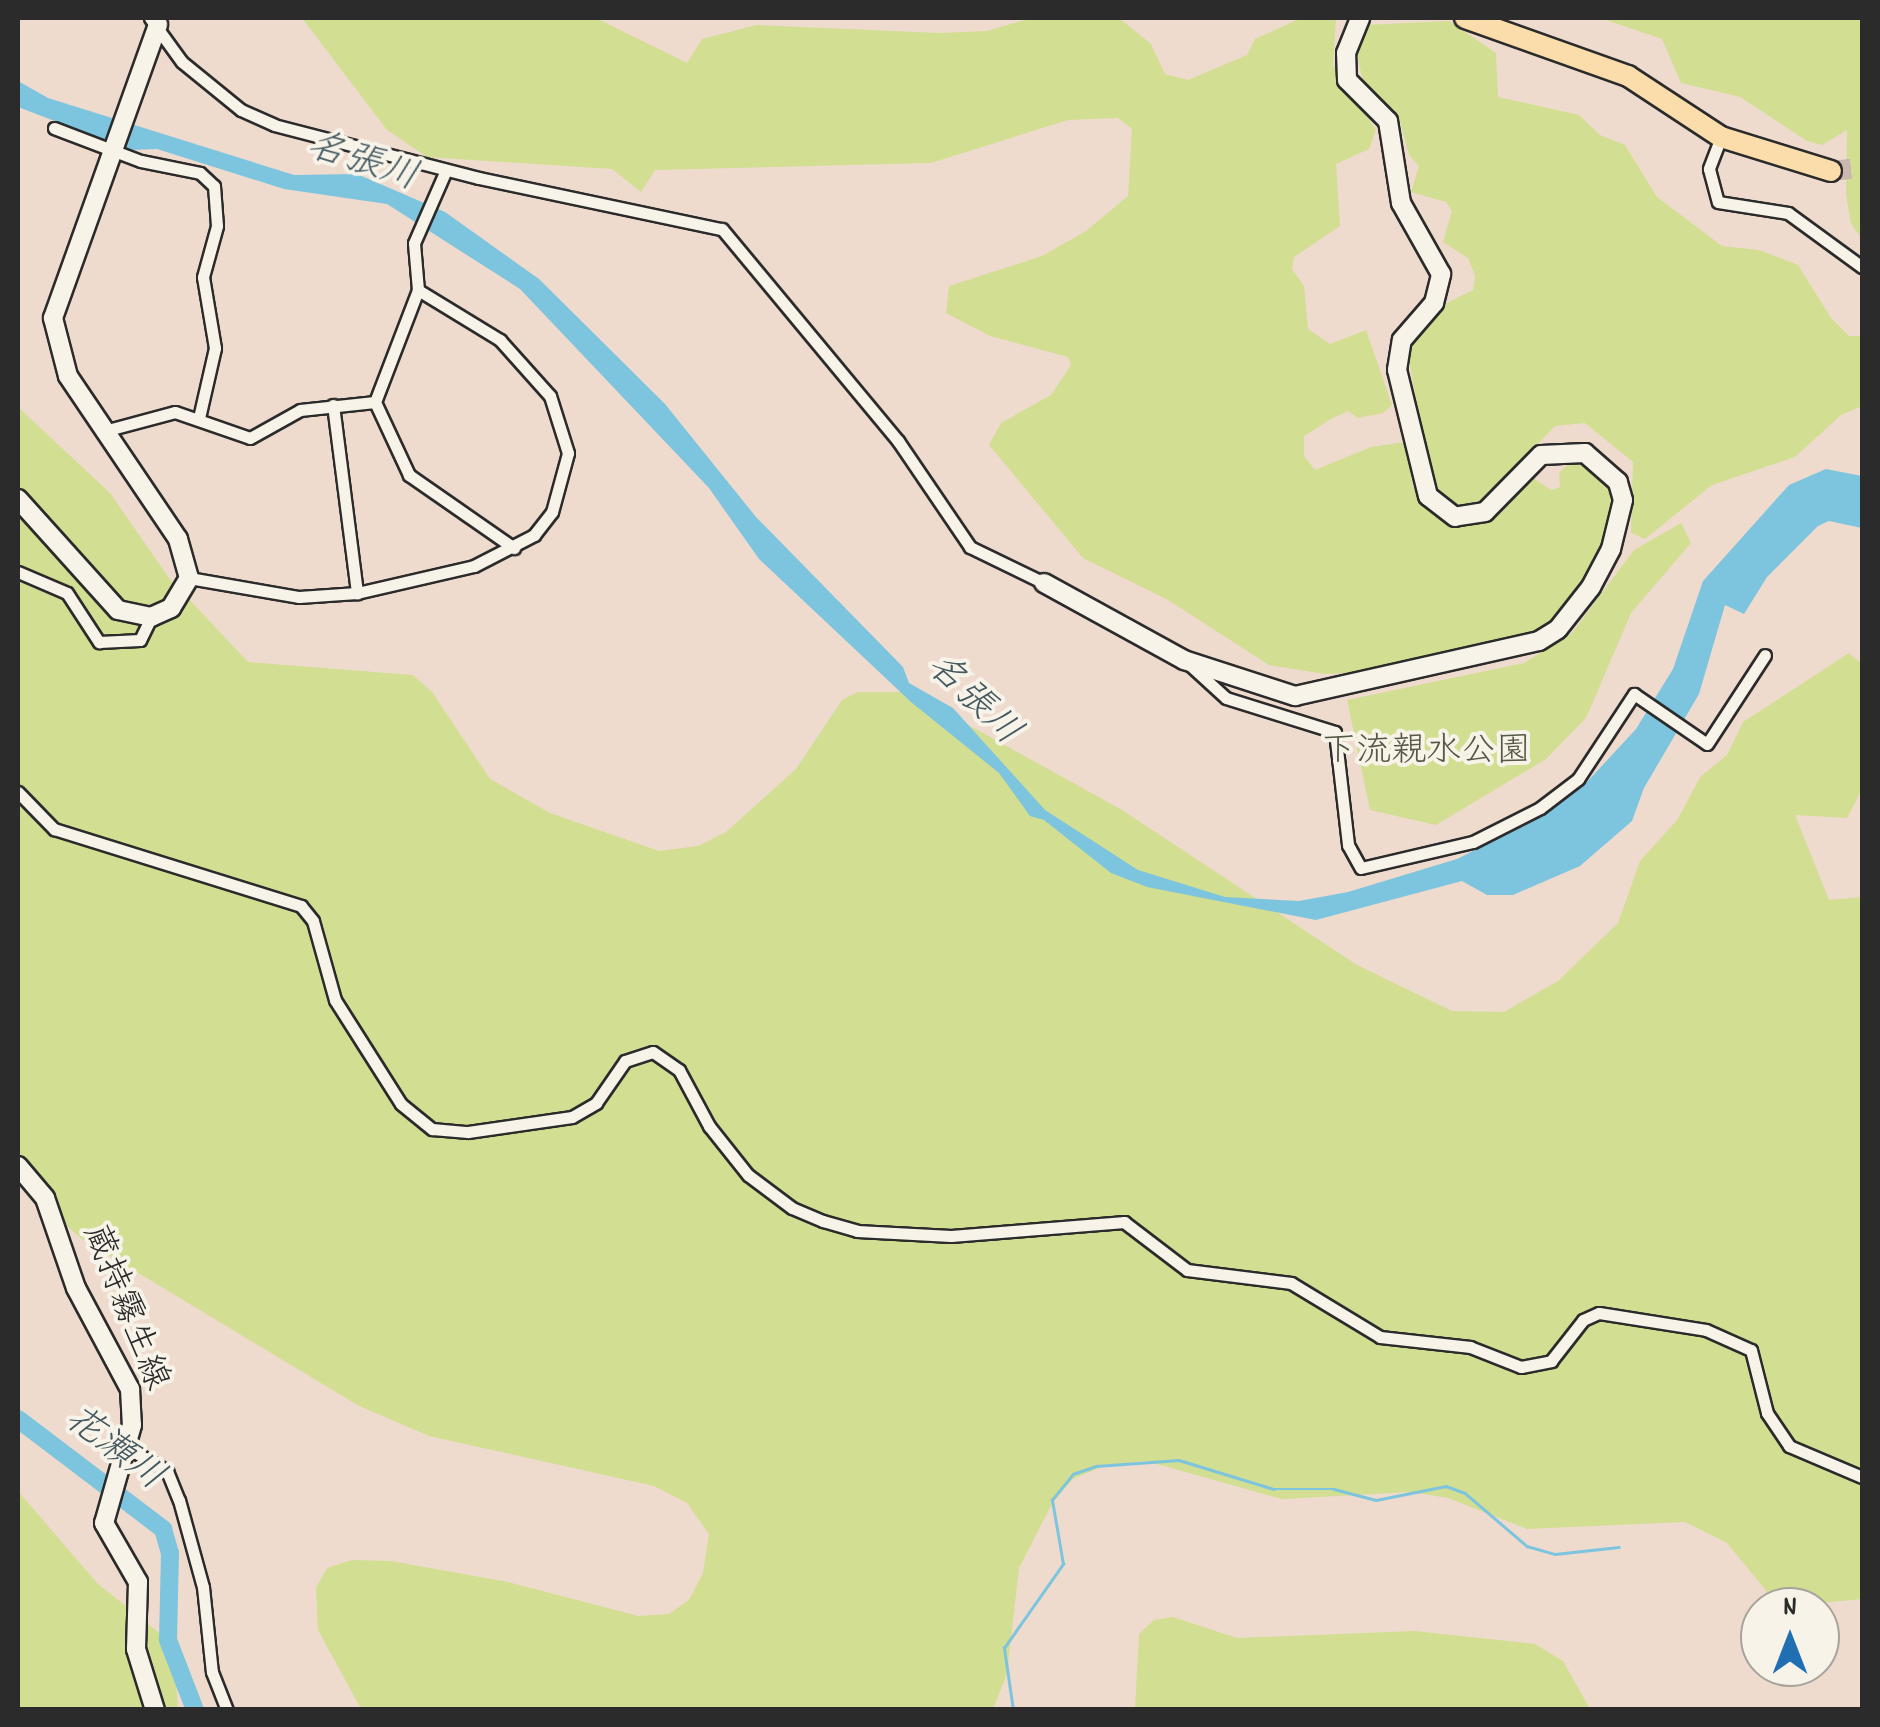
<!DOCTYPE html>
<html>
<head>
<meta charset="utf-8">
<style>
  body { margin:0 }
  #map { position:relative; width:1880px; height:1727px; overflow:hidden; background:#efdbce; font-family:Dekko,"Klee One",sans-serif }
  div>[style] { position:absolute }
  .green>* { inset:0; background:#d2de91 }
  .water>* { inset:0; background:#7dc4de }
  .stream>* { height:2.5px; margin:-1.25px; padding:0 1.25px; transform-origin:1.25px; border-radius:1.25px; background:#7dc4de }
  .river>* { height:18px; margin:-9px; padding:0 9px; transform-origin:9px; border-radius:9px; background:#7dc4de }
  .highway-tunnel>* { height:20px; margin-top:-10px; transform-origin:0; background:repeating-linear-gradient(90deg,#c8b8ad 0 20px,transparent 0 30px) }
  .roads { filter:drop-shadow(2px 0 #2b2b2b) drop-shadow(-2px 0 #2b2b2b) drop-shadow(0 2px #2b2b2b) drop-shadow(0 -2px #2b2b2b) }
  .street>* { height:11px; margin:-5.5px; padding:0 5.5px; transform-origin:5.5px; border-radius:5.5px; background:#f7f3e8 }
  .secondary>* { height:18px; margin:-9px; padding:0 9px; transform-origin:9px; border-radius:9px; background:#f7f3e8 }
  .highway>* { height:20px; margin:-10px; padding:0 10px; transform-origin:10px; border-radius:10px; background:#faddab }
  span { translate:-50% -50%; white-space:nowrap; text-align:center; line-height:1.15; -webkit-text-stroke:8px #f7f3e8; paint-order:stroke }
  .park-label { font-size:35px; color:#555844 }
  .street-label { font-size:35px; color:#2b2b2b }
  .water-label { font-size:38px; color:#445961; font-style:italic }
  .frame { position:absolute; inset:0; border:20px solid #2b2b2b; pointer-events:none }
  .north { position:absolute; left:1740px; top:1587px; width:100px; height:100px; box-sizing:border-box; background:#f7f3e8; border:2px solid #a5a39c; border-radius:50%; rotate:0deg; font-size:28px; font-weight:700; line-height:40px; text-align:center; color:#2b2b2b }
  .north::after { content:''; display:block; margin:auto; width:35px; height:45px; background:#1f6fb2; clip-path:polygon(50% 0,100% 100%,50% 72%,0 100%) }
</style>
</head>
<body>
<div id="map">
  <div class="green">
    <i style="clip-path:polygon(302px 18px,596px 18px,687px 63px,702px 39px,757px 25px,939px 33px,987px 31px,1032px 18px,1119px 18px,1151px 44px,1165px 74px,1188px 80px,1247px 55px,1255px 39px,1301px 18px,1336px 18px,1333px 65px,1376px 130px,1369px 149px,1336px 164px,1340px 226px,1294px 257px,1292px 269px,1304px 286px,1308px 329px,1330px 344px,1366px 330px,1392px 405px,1383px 413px,1358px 418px,1348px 411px,1331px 419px,1304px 436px,1304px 456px,1315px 470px,1371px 447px,1405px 442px,1413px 487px,1428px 510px,1471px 524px,1501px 513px,1530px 476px,1551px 490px,1560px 487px,1559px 473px,1571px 461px,1594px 467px,1610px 482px,1616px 515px,1584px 590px,1550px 625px,1403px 670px,1325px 674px,1269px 665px,1168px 600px,1083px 558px,989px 445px,1001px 423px,1051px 395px,1071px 365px,1068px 357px,990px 336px,946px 313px,949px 286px,1042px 256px,1086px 231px,1128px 196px,1132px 129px,1118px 118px,1068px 120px,931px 163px,655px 170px,641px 192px,612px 169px,427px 157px,387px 130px)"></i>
    <i style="clip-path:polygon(1600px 18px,1862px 18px,1862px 239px,1851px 224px,1846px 195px,1847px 130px,1822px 145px,1807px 141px,1740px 97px,1681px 83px,1662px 39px)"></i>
    <i style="clip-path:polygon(1449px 21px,1496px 53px,1498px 97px,1579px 115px,1600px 135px,1625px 145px,1657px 197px,1722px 246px,1759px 250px,1798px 265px,1831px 318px,1849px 336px,1862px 336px,1862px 406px,1841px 415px,1795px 457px,1712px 485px,1645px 539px,1631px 533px,1633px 462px,1585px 423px,1555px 426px,1483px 502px,1461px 506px,1437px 492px,1428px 478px,1408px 352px,1441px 306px,1473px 290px,1475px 276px,1468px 258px,1443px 242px,1452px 211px,1446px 202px,1411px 192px,1419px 166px,1409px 155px,1400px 121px,1363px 83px,1356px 49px,1365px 25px)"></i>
    <i style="clip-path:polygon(18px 407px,110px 493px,169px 578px,248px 662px,413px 675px,432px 692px,490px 779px,550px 813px,659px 851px,698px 846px,726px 832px,796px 769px,842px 700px,858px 692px,909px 692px,1122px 810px,1357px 965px,1452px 1011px,1504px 1012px,1558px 981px,1618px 923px,1640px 861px,1678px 819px,1700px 777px,1727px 755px,1743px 722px,1849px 653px,1862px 664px,1860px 793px,1847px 818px,1795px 815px,1829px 900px,1862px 897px,1862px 1599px,1799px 1605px,1768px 1593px,1727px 1543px,1685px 1522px,1527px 1529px,1448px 1498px,1410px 1492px,1282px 1499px,1146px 1461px,1104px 1466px,1073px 1479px,1053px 1502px,1019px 1568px,1007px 1674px,993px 1709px,361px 1709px,318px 1630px,316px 1588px,327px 1568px,352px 1560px,391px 1561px,508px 1582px,638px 1616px,669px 1614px,689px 1600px,703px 1573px,709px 1534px,687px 1503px,654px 1486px,429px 1436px,359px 1406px,82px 1239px,18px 1184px)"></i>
    <i style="clip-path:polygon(1681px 523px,1691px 543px,1631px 613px,1586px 718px,1546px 759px,1436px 825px,1370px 810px,1347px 700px,1524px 663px,1572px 633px,1634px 550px)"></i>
    <i style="clip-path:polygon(18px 1491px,97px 1583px,163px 1636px,174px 1656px,178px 1709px,18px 1709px)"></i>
    <i style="clip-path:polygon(1173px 1617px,1237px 1638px,1415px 1631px,1535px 1644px,1563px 1661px,1590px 1709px,1135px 1709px,1139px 1634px,1154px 1620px)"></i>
  </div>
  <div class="water">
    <i style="clip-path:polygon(18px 81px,48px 98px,294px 175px,357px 174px,445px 212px,539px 279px,665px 404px,756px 517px,903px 667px,909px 683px,953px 708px,1045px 810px,1138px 870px,1225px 897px,1299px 901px,1348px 892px,1457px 859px,1526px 825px,1587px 782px,1636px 729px,1673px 669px,1703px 581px,1789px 485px,1826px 469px,1862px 476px,1862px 528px,1829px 521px,1818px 526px,1767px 577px,1744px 614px,1725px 605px,1699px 694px,1644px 788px,1632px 821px,1580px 866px,1513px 895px,1487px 895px,1462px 881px,1316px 920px,1147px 887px,1111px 873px,1044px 820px,1030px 816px,999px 773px,911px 702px,759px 559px,709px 488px,520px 289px,387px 204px,284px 189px,157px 149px,131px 150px,18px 107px)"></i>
  </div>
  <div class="stream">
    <i style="left:1013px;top:1710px;width:63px;rotate:-98.3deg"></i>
    <i style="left:1004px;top:1648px;width:103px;rotate:-54.9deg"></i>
    <i style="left:1063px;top:1564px;width:65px;rotate:-99.8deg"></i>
    <i style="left:1052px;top:1500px;width:33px;rotate:-51deg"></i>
    <i style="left:1073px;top:1474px;width:24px;rotate:-19deg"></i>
    <i style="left:1096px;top:1466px;width:83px;rotate:-4.1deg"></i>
    <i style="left:1179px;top:1460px;width:99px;rotate:17deg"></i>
    <i style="left:1274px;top:1489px;width:60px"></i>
    <i style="left:1334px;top:1489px;width:43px;rotate:14.7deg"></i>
    <i style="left:1376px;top:1500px;width:71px;rotate:-11.3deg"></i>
    <i style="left:1446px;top:1486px;width:20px;rotate:20deg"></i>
    <i style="left:1465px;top:1493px;width:82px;rotate:40.5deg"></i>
    <i style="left:1527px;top:1546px;width:29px;rotate:16deg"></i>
    <i style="left:1555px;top:1554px;width:64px;rotate:-6.2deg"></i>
  </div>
  <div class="river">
    <i style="left:18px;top:1419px;width:182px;rotate:37.2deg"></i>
    <i style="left:163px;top:1529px;width:25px;rotate:74deg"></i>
    <i style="left:170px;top:1553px;width:87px;rotate:91.3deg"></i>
    <i style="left:168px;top:1640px;width:75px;rotate:68.9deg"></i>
  </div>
  <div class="highway-tunnel">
    <i style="left:1831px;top:171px;width:31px;rotate:-6deg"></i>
  </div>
  <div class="roads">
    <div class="street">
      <i style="left:150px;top:18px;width:54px;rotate:54deg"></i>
      <i style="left:182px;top:62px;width:76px;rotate:39.1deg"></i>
      <i style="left:241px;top:110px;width:36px;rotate:24deg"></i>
      <i style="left:274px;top:125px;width:212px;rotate:14.5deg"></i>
      <i style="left:479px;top:178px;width:248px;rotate:11.9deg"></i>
      <i style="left:722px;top:229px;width:276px;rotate:50.3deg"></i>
      <i style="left:898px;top:441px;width:128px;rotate:55.8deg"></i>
      <i style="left:970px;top:547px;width:82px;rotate:25.9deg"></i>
      <i style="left:54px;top:128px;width:93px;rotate:20.8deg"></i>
      <i style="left:141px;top:161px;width:60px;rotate:11.5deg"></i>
      <i style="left:200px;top:173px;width:19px;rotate:43deg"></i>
      <i style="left:214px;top:186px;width:40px;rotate:85.7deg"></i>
      <i style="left:217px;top:226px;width:53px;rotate:105.4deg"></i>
      <i style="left:203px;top:277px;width:72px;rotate:80.4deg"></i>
      <i style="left:215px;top:348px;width:72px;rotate:102.9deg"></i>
      <i style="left:1721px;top:137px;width:34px;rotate:111deg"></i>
      <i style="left:1709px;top:169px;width:34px;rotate:75deg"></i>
      <i style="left:1718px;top:202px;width:71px;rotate:8.9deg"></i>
      <i style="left:1788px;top:213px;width:92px;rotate:36.1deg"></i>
      <i style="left:375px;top:402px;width:120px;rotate:-69deg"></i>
      <i style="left:418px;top:290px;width:47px;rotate:-94.9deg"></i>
      <i style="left:414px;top:243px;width:80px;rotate:-66.3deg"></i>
      <i style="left:375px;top:402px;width:81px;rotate:65deg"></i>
      <i style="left:409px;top:475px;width:128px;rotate:34.8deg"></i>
      <i style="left:333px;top:405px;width:190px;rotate:82.7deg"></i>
      <i style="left:104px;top:431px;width:73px;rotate:-15deg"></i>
      <i style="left:175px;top:412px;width:79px;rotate:19.1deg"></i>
      <i style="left:250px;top:438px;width:57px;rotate:-29.2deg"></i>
      <i style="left:300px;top:410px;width:75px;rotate:-6.1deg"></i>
      <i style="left:18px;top:572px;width:53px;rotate:23.2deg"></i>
      <i style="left:67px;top:593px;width:59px;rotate:56.9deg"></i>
      <i style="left:99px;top:642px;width:41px;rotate:-2.8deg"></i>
      <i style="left:140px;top:640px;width:25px;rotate:-64deg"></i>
      <i style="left:189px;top:578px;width:112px;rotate:9.8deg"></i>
      <i style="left:299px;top:597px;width:58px;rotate:-3.9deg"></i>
      <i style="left:357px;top:593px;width:120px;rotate:-13deg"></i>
      <i style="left:474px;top:566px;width:68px;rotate:-27.3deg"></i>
      <i style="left:534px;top:535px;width:29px;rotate:-52deg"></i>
      <i style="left:552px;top:512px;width:61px;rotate:-74.8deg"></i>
      <i style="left:568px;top:453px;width:60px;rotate:-107.5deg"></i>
      <i style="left:550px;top:396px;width:75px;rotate:-131.8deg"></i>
      <i style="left:500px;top:340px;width:96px;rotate:-148.6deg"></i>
      <i style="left:1191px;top:666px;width:47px;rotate:42.4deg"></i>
      <i style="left:1226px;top:698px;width:114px;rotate:17.3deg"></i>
      <i style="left:1335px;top:732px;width:114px;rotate:83.4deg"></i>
      <i style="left:1348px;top:845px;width:26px;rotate:61deg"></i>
      <i style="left:1361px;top:868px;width:115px;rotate:-13.1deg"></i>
      <i style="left:1473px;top:842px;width:75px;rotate:-26.9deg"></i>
      <i style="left:1540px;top:808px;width:48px;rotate:-37.3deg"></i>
      <i style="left:1578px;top:779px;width:102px;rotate:-56.6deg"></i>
      <i style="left:1634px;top:694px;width:88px;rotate:34.4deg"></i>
      <i style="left:1707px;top:744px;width:106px;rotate:-56.9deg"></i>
      <i style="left:18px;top:792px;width:52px;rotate:45.8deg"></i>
      <i style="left:54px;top:829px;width:259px;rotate:17.3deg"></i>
      <i style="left:301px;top:906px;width:19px;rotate:51deg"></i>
      <i style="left:313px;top:921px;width:82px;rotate:74.4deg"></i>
      <i style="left:335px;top:1000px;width:123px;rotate:57.6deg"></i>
      <i style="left:401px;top:1104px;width:40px;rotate:39deg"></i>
      <i style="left:432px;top:1129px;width:36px;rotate:5deg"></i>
      <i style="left:468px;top:1132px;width:105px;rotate:-8.2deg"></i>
      <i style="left:572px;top:1117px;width:28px;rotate:-30deg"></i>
      <i style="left:596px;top:1103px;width:51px;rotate:-55.4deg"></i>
      <i style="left:625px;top:1061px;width:29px;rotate:-18deg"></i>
      <i style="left:653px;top:1052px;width:32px;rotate:35deg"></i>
      <i style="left:679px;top:1070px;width:64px;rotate:61.8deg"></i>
      <i style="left:709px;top:1126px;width:63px;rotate:51.5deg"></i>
      <i style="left:748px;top:1175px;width:55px;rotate:36.9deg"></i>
      <i style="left:792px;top:1208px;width:34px;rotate:23deg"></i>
      <i style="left:823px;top:1221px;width:35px;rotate:16deg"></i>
      <i style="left:857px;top:1231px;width:94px;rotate:3deg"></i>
      <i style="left:951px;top:1236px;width:174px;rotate:-4.6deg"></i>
      <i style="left:1124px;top:1222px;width:79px;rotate:37.3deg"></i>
      <i style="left:1187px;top:1270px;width:105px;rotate:7.1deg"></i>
      <i style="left:1291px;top:1283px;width:104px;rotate:31.2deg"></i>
      <i style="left:1380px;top:1337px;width:91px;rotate:6.3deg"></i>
      <i style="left:1470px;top:1347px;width:55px;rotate:21.4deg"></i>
      <i style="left:1521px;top:1367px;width:31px;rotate:-11deg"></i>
      <i style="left:1551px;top:1361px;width:52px;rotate:-52deg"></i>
      <i style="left:1583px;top:1320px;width:17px;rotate:-24deg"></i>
      <i style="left:1599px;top:1313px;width:108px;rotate:9deg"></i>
      <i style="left:1706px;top:1330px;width:49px;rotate:24deg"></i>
      <i style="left:1751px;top:1350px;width:65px;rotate:75.7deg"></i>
      <i style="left:1767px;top:1413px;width:40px;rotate:56deg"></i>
      <i style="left:1789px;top:1446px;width:79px;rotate:23deg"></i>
      <i style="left:126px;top:1447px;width:48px;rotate:30.3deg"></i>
      <i style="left:167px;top:1471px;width:31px;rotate:68deg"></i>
      <i style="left:179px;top:1500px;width:90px;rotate:74.6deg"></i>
      <i style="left:203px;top:1587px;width:85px;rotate:84deg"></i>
      <i style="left:212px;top:1672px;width:41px;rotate:68.5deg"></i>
    </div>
    <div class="secondary">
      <i style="left:18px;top:499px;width:149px;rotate:48deg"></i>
      <i style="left:118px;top:610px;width:34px;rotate:12deg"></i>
      <i style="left:151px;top:617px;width:22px;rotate:-24deg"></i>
      <i style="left:171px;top:608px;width:35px;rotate:-59deg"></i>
      <i style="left:189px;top:578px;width:41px;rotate:-105.8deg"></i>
      <i style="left:178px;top:539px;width:197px;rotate:-124deg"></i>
      <i style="left:68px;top:376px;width:60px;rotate:-104.5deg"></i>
      <i style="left:53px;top:318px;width:312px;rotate:-70.3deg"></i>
      <i style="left:1044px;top:583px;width:160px;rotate:28.8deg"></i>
      <i style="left:1184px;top:660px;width:117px;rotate:18deg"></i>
      <i style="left:1295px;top:696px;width:250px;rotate:-12.7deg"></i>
      <i style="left:1539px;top:641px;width:22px;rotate:-32deg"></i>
      <i style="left:1558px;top:629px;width:53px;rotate:-51.8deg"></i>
      <i style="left:1591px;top:587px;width:43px;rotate:-62.2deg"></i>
      <i style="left:1611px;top:549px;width:50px;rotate:-76.2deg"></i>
      <i style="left:1623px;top:500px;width:19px;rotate:-106deg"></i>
      <i style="left:1618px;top:482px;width:44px;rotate:-138.7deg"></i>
      <i style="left:1585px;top:453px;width:44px;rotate:177.4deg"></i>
      <i style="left:1541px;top:455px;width:80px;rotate:134.5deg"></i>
      <i style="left:1485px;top:512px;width:30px;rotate:171deg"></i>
      <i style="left:1455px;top:517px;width:34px;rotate:-142deg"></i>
      <i style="left:1428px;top:496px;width:130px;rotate:-103.8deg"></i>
      <i style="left:1397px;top:370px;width:30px;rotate:-81deg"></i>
      <i style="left:1402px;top:340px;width:49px;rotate:-49.1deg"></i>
      <i style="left:1434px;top:303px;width:30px;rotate:-76deg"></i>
      <i style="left:1441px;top:274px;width:81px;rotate:-119.4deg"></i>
      <i style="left:1401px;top:203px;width:83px;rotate:-99deg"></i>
      <i style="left:1388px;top:121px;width:58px;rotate:-135deg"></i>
      <i style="left:1347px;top:80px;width:27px;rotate:-92deg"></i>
      <i style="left:1346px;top:53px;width:38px;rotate:-68deg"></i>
      <i style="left:18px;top:1166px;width:42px;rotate:49.8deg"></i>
      <i style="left:45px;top:1198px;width:95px;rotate:71deg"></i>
      <i style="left:76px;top:1288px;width:115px;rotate:61.9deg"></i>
      <i style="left:130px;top:1389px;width:36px;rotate:87deg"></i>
      <i style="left:132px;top:1425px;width:102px;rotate:105.9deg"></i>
      <i style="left:104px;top:1523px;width:68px;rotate:60deg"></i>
      <i style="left:138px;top:1582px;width:67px;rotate:91.7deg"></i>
      <i style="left:136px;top:1649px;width:64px;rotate:72.7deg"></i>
    </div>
    <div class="highway">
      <i style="left:1465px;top:18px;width:173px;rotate:19.6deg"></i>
      <i style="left:1628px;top:76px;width:111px;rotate:33.3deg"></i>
      <i style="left:1721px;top:137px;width:115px;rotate:17.2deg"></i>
    </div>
  </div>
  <div class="park-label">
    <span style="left:1426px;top:753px">下流親水公園</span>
  </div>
  <div class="street-label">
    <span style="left:124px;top:1308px;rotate:68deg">蔵持霧生線</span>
  </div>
  <div class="water-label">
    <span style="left:362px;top:164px;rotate:18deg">名張川</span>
    <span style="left:972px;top:701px;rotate:44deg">名張川</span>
    <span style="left:113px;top:1450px;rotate:37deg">花瀬川</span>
  </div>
  <div class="frame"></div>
  <div class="north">N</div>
</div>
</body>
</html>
